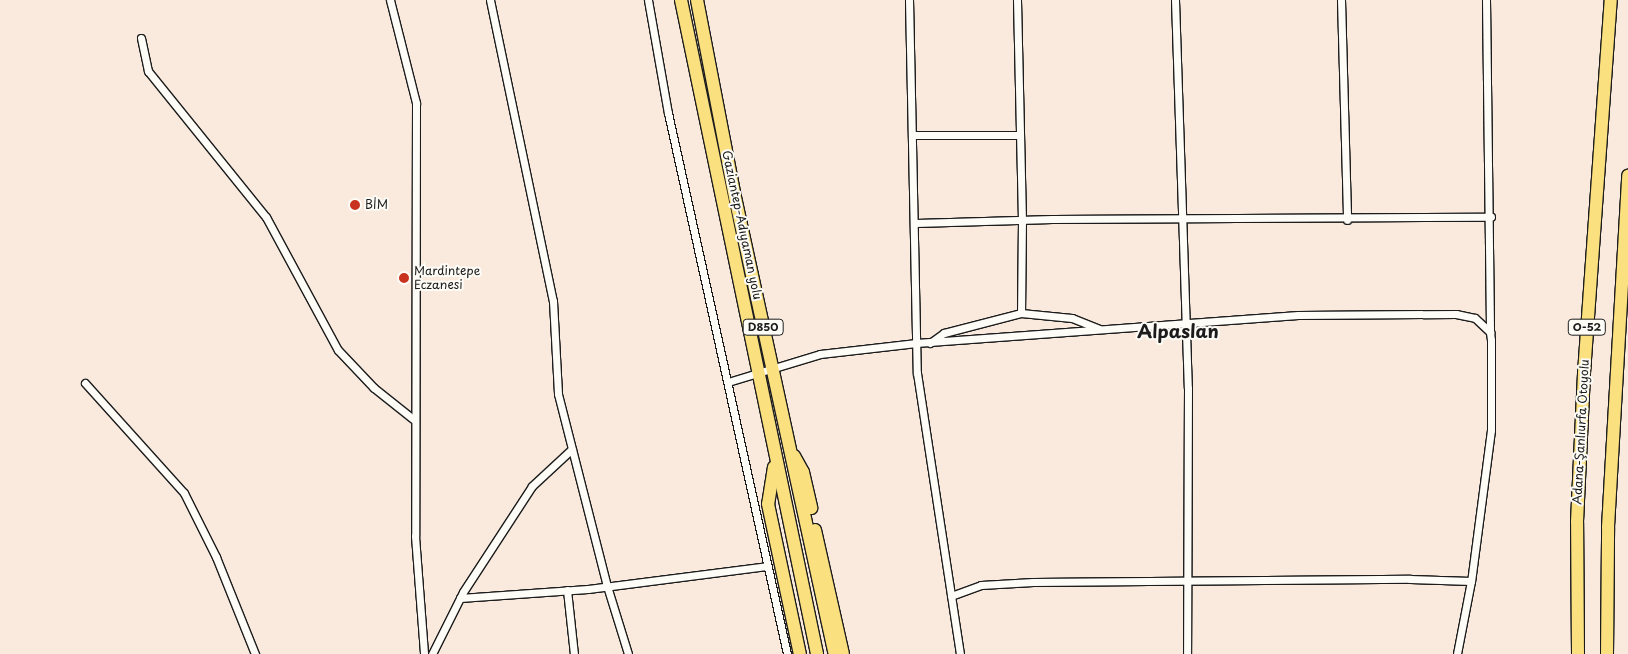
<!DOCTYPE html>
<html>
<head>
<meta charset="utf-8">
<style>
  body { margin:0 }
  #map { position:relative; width:1628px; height:654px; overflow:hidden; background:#f9eadd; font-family:"Playpen Sans",sans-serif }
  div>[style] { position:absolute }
  .roads { filter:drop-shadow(1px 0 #1c1c1c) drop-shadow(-1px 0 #1c1c1c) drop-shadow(0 1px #1c1c1c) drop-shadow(0 -1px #1c1c1c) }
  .street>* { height:7px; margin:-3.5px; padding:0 3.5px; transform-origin:3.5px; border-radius:3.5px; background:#fdfcf7 }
  .highway>* { height:12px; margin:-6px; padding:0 6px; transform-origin:6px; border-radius:6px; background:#fbe080 }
  .dots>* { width:14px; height:14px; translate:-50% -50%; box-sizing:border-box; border:2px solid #fdfcf7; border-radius:50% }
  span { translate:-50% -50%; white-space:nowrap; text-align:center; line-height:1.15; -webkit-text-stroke:4px #fdfcf7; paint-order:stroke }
  .shield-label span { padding:1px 4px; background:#fdfcf7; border:1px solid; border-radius:4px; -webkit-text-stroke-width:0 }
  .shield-label { font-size:11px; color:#1c1c1c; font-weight:700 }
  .poi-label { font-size:12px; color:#1c1c1c }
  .left { translate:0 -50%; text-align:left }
  .street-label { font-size:12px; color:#1c1c1c }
  .district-label { font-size:18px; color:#1c1c1c; font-weight:700 }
</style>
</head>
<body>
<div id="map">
  <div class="roads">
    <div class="street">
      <i style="left:390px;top:0;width:106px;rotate:75.8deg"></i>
      <i style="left:416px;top:103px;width:433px;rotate:90.1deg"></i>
      <i style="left:415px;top:536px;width:118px;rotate:85.6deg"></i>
      <i style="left:490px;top:0;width:308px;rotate:78.2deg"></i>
      <i style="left:553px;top:301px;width:93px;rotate:86.9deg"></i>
      <i style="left:558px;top:394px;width:198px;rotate:75.7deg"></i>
      <i style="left:607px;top:586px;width:71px;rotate:72.8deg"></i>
      <i style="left:648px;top:0;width:115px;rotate:80deg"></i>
      <i style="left:668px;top:113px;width:554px;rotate:77.59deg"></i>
      <i style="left:909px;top:0;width:373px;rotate:88.8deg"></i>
      <i style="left:917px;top:373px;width:284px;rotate:81.3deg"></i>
      <i style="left:1017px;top:0;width:220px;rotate:88.7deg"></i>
      <i style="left:1022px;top:220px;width:93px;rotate:90.6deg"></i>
      <i style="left:1175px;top:0;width:388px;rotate:88.1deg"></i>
      <i style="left:1188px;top:388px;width:266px;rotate:90.2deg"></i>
      <i style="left:1341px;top:0;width:220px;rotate:88.4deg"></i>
      <i style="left:1486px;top:0;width:332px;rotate:89.3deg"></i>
      <i style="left:141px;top:38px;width:34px;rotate:78deg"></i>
      <i style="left:148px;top:71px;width:188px;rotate:51.1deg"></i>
      <i style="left:266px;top:217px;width:151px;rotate:61.6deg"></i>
      <i style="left:338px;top:350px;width:52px;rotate:46.5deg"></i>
      <i style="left:374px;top:388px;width:50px;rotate:38.5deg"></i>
      <i style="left:914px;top:135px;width:106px"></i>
      <i style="left:916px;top:223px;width:136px;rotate:-1.7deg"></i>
      <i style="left:1052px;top:219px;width:439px;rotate:-0.3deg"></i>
      <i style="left:930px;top:343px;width:17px;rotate:-36deg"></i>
      <i style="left:944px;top:333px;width:80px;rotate:-14.6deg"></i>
      <i style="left:1021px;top:313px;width:51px;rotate:5.6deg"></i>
      <i style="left:1072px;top:318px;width:29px;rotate:22deg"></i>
      <i style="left:728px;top:382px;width:96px;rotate:-16.9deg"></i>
      <i style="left:820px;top:354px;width:97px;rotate:-6.5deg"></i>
      <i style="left:916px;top:343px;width:383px;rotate:-4.2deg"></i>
      <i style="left:1298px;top:315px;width:158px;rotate:-0.4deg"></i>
      <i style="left:1456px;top:314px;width:19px;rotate:12deg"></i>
      <i style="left:1475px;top:318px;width:21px;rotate:43deg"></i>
      <i style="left:1490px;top:332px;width:8px;rotate:83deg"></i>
      <i style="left:1491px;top:340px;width:90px;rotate:90deg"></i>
      <i style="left:1491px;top:430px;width:152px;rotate:97.5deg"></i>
      <i style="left:1471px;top:581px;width:74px;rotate:100.9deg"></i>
      <i style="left:85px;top:383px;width:148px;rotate:48deg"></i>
      <i style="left:184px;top:493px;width:72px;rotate:63.4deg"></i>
      <i style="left:216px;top:557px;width:105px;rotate:68.1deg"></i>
      <i style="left:567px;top:590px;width:64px;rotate:83.8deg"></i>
      <i style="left:951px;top:596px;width:32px;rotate:-20deg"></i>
      <i style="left:981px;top:585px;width:52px;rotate:-3.3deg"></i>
      <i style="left:1033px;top:582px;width:377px;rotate:-0.5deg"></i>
      <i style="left:1410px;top:579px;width:61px;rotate:1.9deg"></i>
      <i style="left:460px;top:598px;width:128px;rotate:-4deg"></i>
      <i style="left:588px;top:589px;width:180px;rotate:-7.3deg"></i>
      <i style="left:432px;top:654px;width:69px;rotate:-63.4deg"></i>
      <i style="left:463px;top:592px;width:126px;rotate:-56.9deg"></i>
      <i style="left:532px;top:486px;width:54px;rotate:-42.8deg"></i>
    </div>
    <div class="highway">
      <i style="left:681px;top:0;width:668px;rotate:78.25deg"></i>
      <i style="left:697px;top:0;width:201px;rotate:79.1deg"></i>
      <i style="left:735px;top:197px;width:468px;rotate:77.7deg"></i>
      <i style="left:794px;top:456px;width:18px;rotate:61deg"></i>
      <i style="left:803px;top:472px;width:37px;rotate:77deg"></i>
      <i style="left:774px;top:467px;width:37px;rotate:99deg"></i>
      <i style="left:768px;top:504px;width:153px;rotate:78deg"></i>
      <i style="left:815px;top:530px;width:127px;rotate:77.3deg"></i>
      <i style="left:1578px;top:654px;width:132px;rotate:-90.4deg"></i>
      <i style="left:1577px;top:522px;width:149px;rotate:-87.3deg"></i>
      <i style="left:1584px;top:373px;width:374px;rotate:-85.9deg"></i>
      <i style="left:1607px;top:654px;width:127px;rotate:-89.5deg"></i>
      <i style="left:1608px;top:527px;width:352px;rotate:-86.7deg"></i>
    </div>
  </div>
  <div class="dots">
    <i style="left:355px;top:205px;background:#c8321e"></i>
    <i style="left:404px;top:278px;background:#c8321e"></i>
  </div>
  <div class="shield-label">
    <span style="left:763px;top:327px">D850</span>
    <span style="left:1587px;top:327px">O-52</span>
  </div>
  <div class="poi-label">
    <span class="left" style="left:365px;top:205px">BİM</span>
    <span class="left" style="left:414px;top:278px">Mardintepe<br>Eczanesi</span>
  </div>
  <div class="street-label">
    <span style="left:742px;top:225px;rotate:78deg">Gaziantep-Adıyaman yolu</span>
    <span style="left:1581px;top:432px;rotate:-87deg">Adana-Şanlıurfa Otoyolu</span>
  </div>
  <div class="district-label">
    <span style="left:1178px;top:331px">Alpaslan</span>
  </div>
</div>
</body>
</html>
